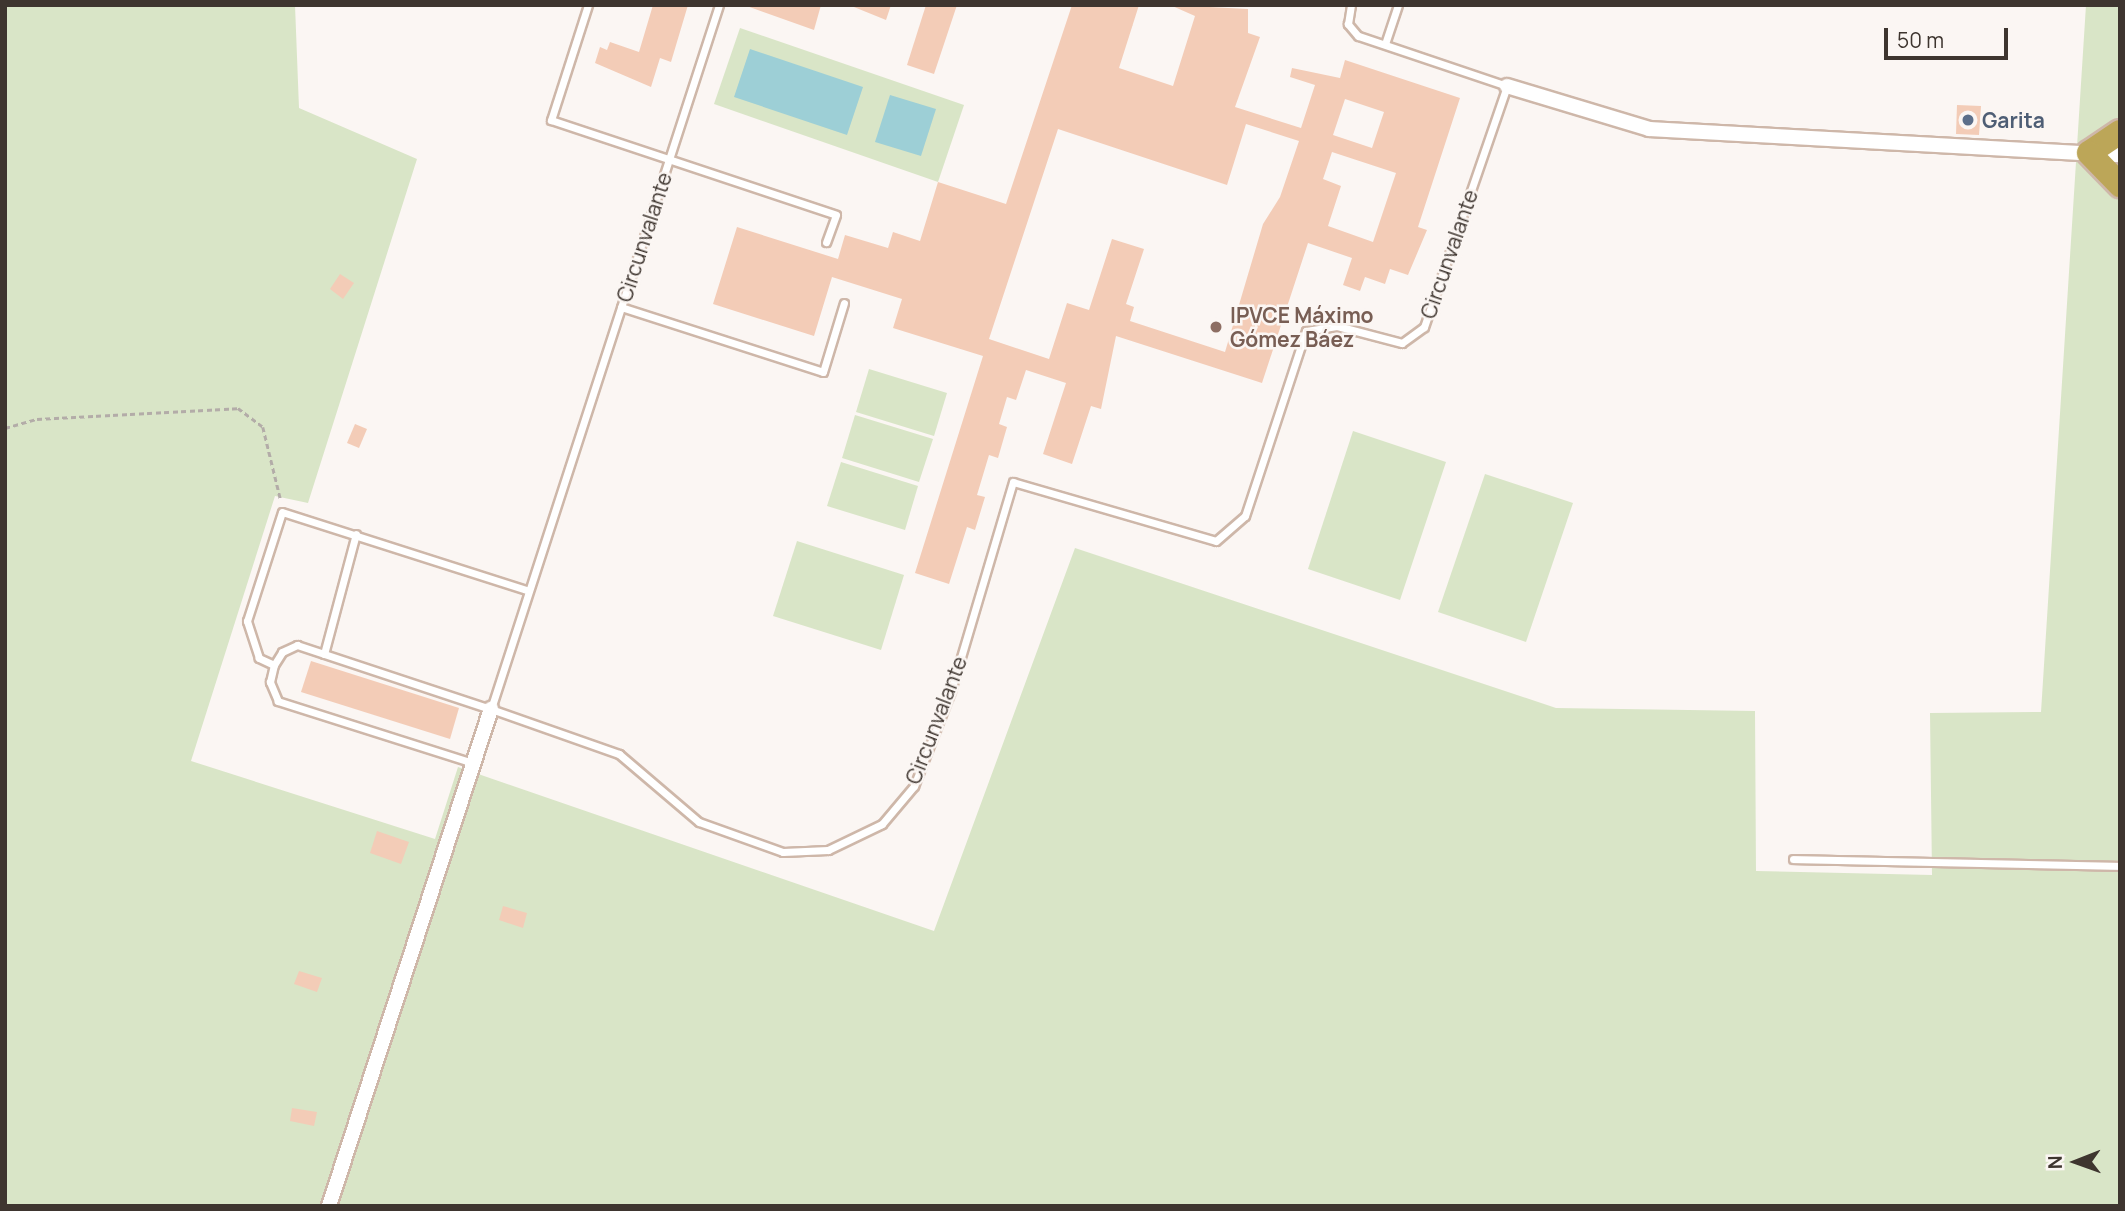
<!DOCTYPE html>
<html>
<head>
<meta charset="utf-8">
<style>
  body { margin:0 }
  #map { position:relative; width:2125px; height:1211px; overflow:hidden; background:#fbf6f3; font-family:Manrope,sans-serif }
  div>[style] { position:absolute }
  .green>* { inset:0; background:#d9e5c7 }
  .water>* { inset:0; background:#9dcfd6 }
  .building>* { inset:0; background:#f3ccb7 }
  .path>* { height:2.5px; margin-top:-1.25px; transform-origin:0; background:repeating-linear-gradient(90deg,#b3aca8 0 5px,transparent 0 8.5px) }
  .roads { filter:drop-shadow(2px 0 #ceb7a9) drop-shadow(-2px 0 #ceb7a9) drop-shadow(0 2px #ceb7a9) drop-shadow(0 -2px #ceb7a9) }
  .service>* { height:7px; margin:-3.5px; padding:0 3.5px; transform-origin:3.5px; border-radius:3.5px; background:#fff }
  .minor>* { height:14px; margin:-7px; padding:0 7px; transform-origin:7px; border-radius:7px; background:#fff }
  .trunk>* { height:24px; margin:-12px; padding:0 12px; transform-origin:12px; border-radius:12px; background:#bca658 }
  .dots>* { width:19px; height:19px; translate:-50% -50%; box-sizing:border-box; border:4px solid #fbf6f3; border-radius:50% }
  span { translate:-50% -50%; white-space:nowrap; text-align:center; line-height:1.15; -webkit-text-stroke:5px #fbf6f3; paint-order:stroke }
  .service-label { font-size:21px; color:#4e5e75; font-weight:700 }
  .left { translate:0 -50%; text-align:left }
  .street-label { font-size:21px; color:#3e352f }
  .education-label { font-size:21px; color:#785e54; font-weight:700 }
  .frame { position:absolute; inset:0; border:7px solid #3e352f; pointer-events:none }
  .north { position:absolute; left:2041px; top:1127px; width:70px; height:70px; -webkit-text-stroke:5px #fbf6f3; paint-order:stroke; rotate:269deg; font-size:19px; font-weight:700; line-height:28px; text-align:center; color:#3e352f }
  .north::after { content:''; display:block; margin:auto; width:24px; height:32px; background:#3e352f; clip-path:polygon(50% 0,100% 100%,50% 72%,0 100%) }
  .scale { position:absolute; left:1884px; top:28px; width:124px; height:32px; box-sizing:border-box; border:4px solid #3e352f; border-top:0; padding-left:9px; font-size:21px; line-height:24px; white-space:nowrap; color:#3e352f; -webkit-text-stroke:5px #fbf6f3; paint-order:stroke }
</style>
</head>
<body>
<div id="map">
  <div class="green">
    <i style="clip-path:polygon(5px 5px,295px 5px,299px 108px,417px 159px,308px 503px,275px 496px,191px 761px,435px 839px,458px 767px,934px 931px,1075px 548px,1556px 708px,1755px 711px,1756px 871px,1932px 875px,1930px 713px,2041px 712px,2086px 5px,2120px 5px,2120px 1206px,5px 1206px)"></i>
    <i style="clip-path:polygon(740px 28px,964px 105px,938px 182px,714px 104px)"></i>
    <i style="clip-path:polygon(869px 369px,947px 393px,934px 436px,856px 412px)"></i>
    <i style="clip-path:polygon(855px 415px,933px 439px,919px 482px,842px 458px)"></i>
    <i style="clip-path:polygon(1353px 431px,1446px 462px,1400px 600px,1308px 569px)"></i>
    <i style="clip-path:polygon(841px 462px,918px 486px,905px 530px,827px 506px)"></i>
    <i style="clip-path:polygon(1485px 474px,1573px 503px,1526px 642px,1438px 612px)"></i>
    <i style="clip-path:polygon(797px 541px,904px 575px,881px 650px,773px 616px)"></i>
  </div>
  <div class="water">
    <i style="clip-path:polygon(750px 49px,863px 87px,847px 135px,734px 97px)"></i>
    <i style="clip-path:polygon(890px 95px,936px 109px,921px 156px,875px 142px)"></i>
  </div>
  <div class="building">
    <i style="clip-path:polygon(653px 5px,688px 5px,671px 62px,660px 58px,651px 87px,595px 63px,600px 47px,607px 50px,610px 42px,639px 52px)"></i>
    <i style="clip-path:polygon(744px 5px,821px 5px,814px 30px)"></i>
    <i style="clip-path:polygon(849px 5px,891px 5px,886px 20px)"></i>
    <i style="clip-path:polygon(926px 5px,957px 5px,934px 74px,907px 65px)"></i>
    <i style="clip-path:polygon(evenodd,1072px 5px,1139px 5px,1119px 68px,1173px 86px,1195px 16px,1170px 5px,1248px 9px,1248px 33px,1260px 37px,1235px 107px,1301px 128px,1315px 85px,1290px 77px,1292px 68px,1340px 78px,1345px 60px,1460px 98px,1418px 227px,1427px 230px,1408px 275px,1390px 269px,1385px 284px,1365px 277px,1360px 291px,1343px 285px,1352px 258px,1308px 243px,1262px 383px,1116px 336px,1101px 409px,1091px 406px,1072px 464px,1043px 454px,1066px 383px,1026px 370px,1016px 400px,1007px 397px,999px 424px,1007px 427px,998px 458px,989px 455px,977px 495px,985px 497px,975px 530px,967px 527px,949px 584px,915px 573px,983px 356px,893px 328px,902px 299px,832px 277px,814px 336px,713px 304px,737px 227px,838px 259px,845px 235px,888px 248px,893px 232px,920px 241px,938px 182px,1006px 204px,1072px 5px,1345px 99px,1384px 112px,1372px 148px,1333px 135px,1345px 99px,1072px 5px,1246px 124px,1299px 141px,1280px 197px,1263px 224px,1225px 352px,1130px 321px,1134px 307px,1126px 304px,1144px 249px,1112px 239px,1089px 310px,1067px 303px,1049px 359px,989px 339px,1058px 129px,1227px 185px,1246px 124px,1072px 5px,1332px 152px,1396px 173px,1373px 242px,1328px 226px,1341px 186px,1323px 179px,1332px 152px)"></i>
    <i style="clip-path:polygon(1957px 105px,1981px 106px,1979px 135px,1956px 134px)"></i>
    <i style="clip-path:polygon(340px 274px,354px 283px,343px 299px,330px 289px)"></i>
    <i style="clip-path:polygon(355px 424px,367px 429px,359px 448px,347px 443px)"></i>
    <i style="clip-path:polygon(311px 661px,459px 708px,450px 739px,301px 692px)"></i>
    <i style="clip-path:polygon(377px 831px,409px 842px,401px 864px,370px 853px)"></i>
    <i style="clip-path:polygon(503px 906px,527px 913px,523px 928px,499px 920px)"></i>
    <i style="clip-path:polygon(299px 971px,322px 978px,317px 992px,294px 984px)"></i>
    <i style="clip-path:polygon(292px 1108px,317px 1112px,314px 1126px,290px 1121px)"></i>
  </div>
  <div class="path">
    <i style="left:5px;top:428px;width:33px;rotate:-16deg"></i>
    <i style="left:37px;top:419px;width:201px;rotate:-3.1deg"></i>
    <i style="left:238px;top:408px;width:31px;rotate:37deg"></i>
    <i style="left:263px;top:427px;width:76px;rotate:76.3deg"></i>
  </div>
  <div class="roads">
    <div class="service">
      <i style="left:588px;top:5px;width:121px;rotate:107.8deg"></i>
      <i style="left:551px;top:120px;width:300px;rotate:18.4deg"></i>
      <i style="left:836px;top:215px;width:29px;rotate:110deg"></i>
      <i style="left:719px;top:5px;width:740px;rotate:107.95deg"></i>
      <i style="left:491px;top:709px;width:136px;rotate:19.4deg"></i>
      <i style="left:619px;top:754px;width:105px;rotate:40.4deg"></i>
      <i style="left:699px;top:822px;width:89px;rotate:19.7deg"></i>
      <i style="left:783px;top:852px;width:45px;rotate:-2.5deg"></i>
      <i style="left:828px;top:850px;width:60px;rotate:-25.7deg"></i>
      <i style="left:882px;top:824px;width:50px;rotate:-49.9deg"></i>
      <i style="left:914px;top:786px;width:102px;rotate:-68.7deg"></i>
      <i style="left:951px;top:691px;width:218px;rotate:-73.5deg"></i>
      <i style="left:1013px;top:482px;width:211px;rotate:16.2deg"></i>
      <i style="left:1216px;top:541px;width:38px;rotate:-41deg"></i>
      <i style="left:1245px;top:516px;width:195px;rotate:-71.8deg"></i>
      <i style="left:1306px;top:331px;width:31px;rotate:-9deg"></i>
      <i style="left:1337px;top:326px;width:67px;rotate:14.7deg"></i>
      <i style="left:1402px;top:343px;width:27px;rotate:-36deg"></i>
      <i style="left:1424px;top:327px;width:255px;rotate:-71deg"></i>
      <i style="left:1507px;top:86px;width:157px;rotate:-161.4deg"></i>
      <i style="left:1358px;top:36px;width:16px;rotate:-130deg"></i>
      <i style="left:1348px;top:24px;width:19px;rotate:-81deg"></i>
      <i style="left:1385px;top:44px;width:41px;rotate:-71.6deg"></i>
      <i style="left:621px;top:307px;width:212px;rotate:17.8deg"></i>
      <i style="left:823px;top:372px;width:72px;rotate:-73.1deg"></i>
      <i style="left:324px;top:654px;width:124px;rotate:-75.1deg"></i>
      <i style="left:274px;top:665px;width:17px;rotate:-155deg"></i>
      <i style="left:259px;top:658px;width:39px;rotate:-108deg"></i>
      <i style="left:247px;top:621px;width:114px;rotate:-72.2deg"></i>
      <i style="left:282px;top:512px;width:259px;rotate:17.7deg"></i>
      <i style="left:473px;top:763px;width:205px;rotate:-162.4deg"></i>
      <i style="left:278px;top:701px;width:21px;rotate:-113deg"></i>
      <i style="left:270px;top:682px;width:17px;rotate:-77deg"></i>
      <i style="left:274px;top:665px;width:15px;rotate:-58deg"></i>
      <i style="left:282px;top:652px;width:17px;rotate:-25deg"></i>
      <i style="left:297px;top:645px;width:204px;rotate:18.3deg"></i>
      <i style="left:1793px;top:859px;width:327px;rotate:1.2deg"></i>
    </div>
    <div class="minor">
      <i style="left:1507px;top:86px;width:148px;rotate:16.8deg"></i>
      <i style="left:1649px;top:129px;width:472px;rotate:3.2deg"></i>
      <i style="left:329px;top:1206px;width:523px;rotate:-71.95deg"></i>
    </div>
    <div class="trunk">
      <i style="left:2120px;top:132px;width:37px;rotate:146deg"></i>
      <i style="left:2089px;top:153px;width:45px;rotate:45.9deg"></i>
    </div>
  </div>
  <div class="dots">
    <i style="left:1968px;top:120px;background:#5c6f8a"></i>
    <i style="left:1216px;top:327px;background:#8d6e63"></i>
  </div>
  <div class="service-label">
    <span class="left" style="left:1982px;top:120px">Garita</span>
  </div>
  <div class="street-label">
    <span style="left:644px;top:237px;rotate:-72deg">Circunvalante</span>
    <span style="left:1449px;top:254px;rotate:-71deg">Circunvalante</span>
    <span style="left:936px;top:720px;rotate:-69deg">Circunvalante</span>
  </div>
  <div class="education-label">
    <span class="left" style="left:1230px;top:327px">IPVCE Máximo<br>Gómez Báez</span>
  </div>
  <div class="frame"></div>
  <div class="north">N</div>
  <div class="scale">50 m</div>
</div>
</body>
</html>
